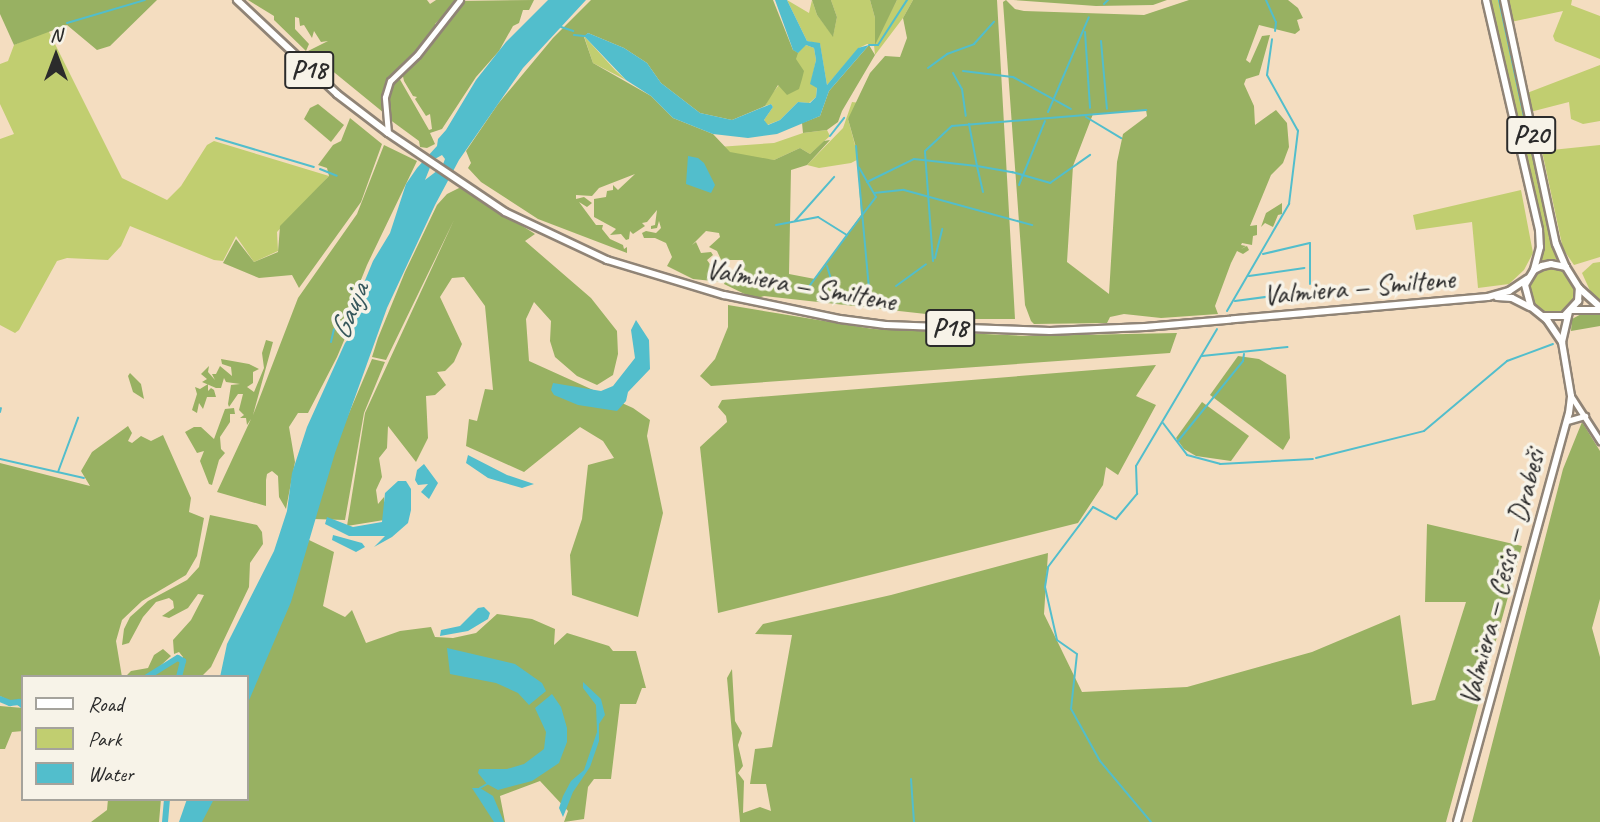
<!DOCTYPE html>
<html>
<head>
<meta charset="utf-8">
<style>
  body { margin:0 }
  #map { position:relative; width:1600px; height:822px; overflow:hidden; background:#f4ddc0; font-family:Caveat,sans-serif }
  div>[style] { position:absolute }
  .green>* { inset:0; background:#c1ce70 }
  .round { border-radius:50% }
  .forest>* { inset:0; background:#98b162 }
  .water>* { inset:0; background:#52becc }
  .stream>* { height:2px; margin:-1px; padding:0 1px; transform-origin:1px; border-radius:1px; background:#52becc }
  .river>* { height:6px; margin:-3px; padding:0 3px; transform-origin:3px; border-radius:3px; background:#52becc }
  .roads { filter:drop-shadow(2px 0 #908476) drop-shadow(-2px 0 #908476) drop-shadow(0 2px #908476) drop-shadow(0 -2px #908476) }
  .secondary>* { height:5px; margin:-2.5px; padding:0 2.5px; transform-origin:2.5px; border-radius:2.5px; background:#fff }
  .primary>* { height:6px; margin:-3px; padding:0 3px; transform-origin:3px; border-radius:3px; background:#fff }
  span { translate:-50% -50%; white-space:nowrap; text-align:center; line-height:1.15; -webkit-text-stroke:7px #f7f3e8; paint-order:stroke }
  .shield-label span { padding:2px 5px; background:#f7f3e8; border:2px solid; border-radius:5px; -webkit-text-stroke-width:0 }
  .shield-label { font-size:26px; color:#2b2b2b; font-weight:700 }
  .street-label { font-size:28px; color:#2b2b2b }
  .water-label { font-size:30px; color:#37575b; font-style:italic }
  .legend { position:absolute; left:21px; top:675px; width:228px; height:126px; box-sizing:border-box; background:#f7f3e8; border:2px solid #a5a39c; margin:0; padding:9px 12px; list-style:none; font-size:21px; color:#2b2b2b }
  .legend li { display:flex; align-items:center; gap:14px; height:35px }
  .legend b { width:35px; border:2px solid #a5a39c }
  .north { position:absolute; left:21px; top:21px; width:70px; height:70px; -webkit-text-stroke:5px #f7f3e8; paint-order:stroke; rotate:0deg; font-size:19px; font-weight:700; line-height:28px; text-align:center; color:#2b2b2b }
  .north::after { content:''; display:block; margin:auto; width:24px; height:32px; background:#2b2b2b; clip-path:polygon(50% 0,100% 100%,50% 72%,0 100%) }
</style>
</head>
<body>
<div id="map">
  <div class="green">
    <i style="clip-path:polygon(787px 0,809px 13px,812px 0,817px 15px,833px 36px,837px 17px,831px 0,870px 0,875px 18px,875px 43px,897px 0,913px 0,903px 18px,875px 55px,874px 45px,867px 44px,859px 48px,827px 85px,820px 44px,807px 41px)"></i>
    <i style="clip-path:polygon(1488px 0,1501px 0,1553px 240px,1547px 237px,1554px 241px,1561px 262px,1538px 264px,1542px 240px)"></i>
    <i style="clip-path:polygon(1508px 0,1572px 0,1571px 5px,1600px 16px,1600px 59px,1555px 41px,1553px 36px,1563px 11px,1511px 22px)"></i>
    <i style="clip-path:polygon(48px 30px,122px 178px,167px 200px,181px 186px,207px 145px,214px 141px,329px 176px,277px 232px,278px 251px,254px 262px,236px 236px,223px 261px,214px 260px,130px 226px,121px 246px,108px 260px,67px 258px,57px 261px,19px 330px,15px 333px,0 325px,0 139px,14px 134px,0 104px,0 64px,8px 61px,14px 45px)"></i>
    <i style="clip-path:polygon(584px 36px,615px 70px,626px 80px,593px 63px)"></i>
    <i style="clip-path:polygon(806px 45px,814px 48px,816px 60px,811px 83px,817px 87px,816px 97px,809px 103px,798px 102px,780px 120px,767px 125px,764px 120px,773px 107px,771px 104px,765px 106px,770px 96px,779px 85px,793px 50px)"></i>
    <i style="clip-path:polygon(1600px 65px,1600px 121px,1583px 124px,1571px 119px,1569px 102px,1530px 112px,1527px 93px)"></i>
    <i style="clip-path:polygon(852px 102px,860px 103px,848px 119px,855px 145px,876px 150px,851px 163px,819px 168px,807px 165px,843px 128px)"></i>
    <i style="clip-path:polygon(827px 130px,830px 136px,810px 154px,800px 148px,774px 160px,740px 157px,718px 147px,774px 143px,803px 133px)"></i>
    <i style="clip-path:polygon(1600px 145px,1600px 257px,1574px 265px,1563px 249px,1542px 151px)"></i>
    <i style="clip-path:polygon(1521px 190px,1533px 253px,1524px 270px,1509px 284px,1478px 288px,1472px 222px,1416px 230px,1413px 215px)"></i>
    <i style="clip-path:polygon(1600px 262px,1600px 301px,1592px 295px,1582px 273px,1593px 263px)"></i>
    <i class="round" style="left:1528px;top:267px;width:48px;height:48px"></i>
  </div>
  <div class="forest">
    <i style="clip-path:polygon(0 0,157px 0,110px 46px,97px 50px,67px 25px,14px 45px,0 14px)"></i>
    <i style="clip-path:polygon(248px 0,427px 0,430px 4px,436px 0,459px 0,435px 24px,437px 28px,420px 54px,460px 1px,534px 0,529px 10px,523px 10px,519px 23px,513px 26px,499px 51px,476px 77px,442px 129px,430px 133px,435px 144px,427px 148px,420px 147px,419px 141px,389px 119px,387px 94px,398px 76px,429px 130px,432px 129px,430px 114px,426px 116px,415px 99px,417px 97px,413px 96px,404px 81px,402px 72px,419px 54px,388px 82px,384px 113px,308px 51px,328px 41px,321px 42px,314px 31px,312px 38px,304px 25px,300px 26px,299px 18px,295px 17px,295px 29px,309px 44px,306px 51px,274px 20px,274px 16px)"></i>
    <i style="clip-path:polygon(591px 0,773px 0,793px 50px,798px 53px,796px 59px,804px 71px,802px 79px,799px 89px,787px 95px,778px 85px,765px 106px,732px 120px,700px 113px,661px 83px,647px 63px,624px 48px,588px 33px,584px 37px,593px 63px,651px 96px,673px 118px,713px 134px,730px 152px,774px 160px,800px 148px,810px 154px,824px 141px,830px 140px,807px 165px,791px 170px,789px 274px,815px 279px,861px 215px,857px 151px,848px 119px,870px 73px,885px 56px,900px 57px,907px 38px,903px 18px,913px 0,997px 0,1015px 319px,971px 319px,764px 296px,755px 299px,724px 284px,727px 276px,735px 277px,740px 273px,743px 260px,729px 260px,723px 264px,717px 251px,709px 247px,720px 237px,719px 233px,706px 231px,692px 245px,696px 242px,701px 253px,711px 252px,713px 255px,707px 260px,717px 274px,720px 270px,725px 271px,725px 278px,722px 282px,693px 279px,667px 266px,672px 257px,666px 243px,655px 238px,644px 238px,642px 233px,646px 231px,656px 233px,661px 228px,659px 221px,657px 228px,651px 229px,651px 226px,655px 225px,657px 210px,647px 222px,642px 223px,645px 226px,633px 234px,630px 231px,629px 239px,626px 240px,621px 234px,610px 235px,616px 229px,594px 217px,594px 199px,606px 197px,607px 191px,613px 190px,613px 185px,618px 190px,635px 174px,599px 188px,592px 196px,576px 195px,576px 199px,584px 197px,592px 203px,587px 207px,579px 202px,596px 225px,603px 225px,602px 229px,610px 239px,623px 245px,624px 249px,627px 247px,627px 253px,538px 219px,481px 182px,468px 168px,471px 163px,466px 151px,498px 104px,553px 38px)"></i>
    <i style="clip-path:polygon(812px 0,831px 0,837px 17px,833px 37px,817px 15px)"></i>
    <i style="clip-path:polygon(870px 0,897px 0,875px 45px,875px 18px)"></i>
    <i style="clip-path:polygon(evenodd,1006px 0,1015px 9px,1024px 11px,1144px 15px,1189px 0,1288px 0,1298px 8px,1303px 18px,1297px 20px,1300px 30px,1295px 34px,1259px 25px,1246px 60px,1250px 63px,1262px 36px,1270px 35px,1259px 75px,1246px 79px,1244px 84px,1254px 106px,1255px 125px,1276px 110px,1287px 123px,1289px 147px,1283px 163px,1271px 175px,1250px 226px,1257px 225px,1257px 235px,1253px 236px,1252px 245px,1242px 243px,1241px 245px,1246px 246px,1241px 249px,1247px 246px,1249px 250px,1243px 254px,1237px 251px,1231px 263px,1215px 306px,1218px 314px,1161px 318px,1124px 314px,1110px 317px,1107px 323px,1034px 324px,1031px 321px,1025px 305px,1003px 2px,1006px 0,1146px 110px,1147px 116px,1123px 134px,1117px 162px,1109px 294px,1067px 262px,1073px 166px,1093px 114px,1146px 110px)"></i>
    <i style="clip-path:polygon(1013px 0,1167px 0,1153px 5px,1096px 6px)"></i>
    <i style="clip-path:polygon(869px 45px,875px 55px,842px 111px,838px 122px,827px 130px,803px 133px,802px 123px,820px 116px,829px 91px)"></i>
    <i style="clip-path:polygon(318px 104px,344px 125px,331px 142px,304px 119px,310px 108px)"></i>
    <i style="clip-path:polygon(350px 118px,382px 144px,361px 202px,299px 288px,292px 275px,259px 278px,223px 263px,236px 239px,254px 262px,278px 252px,280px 226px,329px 176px,327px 168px,318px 165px,333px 145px,341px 141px)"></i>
    <i style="clip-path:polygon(384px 145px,417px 161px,367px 265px,352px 302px,351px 324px,337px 357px,308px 413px,298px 413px,289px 427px,295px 462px,286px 509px,279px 497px,278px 476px,272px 471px,267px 474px,266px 480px,266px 506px,217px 492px,251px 419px,247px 425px,246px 418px,240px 418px,244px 415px,239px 410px,243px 394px,238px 394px,229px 407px,228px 404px,231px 385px,240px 384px,226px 382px,224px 378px,221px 388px,216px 388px,202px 382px,207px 379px,201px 374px,209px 366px,208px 372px,215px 380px,212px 374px,216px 374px,220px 366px,232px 376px,231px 367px,222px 364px,221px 359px,249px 364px,259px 369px,253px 372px,253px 383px,247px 387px,254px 392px,264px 368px,262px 353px,266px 340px,273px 342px,253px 415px,298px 298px,357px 214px)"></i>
    <i style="clip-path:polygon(461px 187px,535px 234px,525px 241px,591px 298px,617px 331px,618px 354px,613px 375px,597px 385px,577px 376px,555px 357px,550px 341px,551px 321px,534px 302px,526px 319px,529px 361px,633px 408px,650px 420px,647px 436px,663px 513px,638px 617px,572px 595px,570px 555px,582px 519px,588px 465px,614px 458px,603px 441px,580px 427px,524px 472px,466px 446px,469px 419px,477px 421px,485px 389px,493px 390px,485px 306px,464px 277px,452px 278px,440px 297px,462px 344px,454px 362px,445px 371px,437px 372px,446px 385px,435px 395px,426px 396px,428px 438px,416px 462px,388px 426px,387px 448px,379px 458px,382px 477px,376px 490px,378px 504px,384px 497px,384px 520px,347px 526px,365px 413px,454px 220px,386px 360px,372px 357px,378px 338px,405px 272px,437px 205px,447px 194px)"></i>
    <i style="clip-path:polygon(1282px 203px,1282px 214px,1278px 215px,1273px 227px,1265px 223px,1261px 227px,1266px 213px)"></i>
    <i style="clip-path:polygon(728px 305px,873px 329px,1027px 336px,1177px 333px,1170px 353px,711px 386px,700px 376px,715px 359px,728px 327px)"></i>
    <i style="clip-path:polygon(1585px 312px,1600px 315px,1600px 326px,1571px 331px,1572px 319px)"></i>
    <i style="clip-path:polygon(1238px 356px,1259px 359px,1286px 375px,1290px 438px,1283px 450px,1210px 395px)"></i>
    <i style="clip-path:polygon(372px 359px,385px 362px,364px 413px,345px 520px,314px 519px,338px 439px)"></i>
    <i style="clip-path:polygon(1156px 365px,1136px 396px,1156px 405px,1118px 475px,1106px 467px,1103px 485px,1078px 523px,718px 613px,700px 447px,727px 422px,726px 416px,718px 407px,722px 400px)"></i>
    <i style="clip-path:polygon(130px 373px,141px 384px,144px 399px,133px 392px,128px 376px)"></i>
    <i style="clip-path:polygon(208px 384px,208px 391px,211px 388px,214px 390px,216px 397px,207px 397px,203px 409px,199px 403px,197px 413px,192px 410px,197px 394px,195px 387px,200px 389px)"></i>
    <i style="clip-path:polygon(1202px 402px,1249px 436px,1231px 461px,1196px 456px,1184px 449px,1176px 438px)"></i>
    <i style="clip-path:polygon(234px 408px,235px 414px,230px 414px,230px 422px,220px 437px,221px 449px,225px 453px,219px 460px,212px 485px,209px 484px,200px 461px,204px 451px,197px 453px,185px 432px,194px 427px,201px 427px,214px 439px,225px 409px)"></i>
    <i style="clip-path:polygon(1582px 422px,1600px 451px,1600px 599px,1592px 628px,1600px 657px,1600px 822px,1472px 822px,1563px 469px)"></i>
    <i style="clip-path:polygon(128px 426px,132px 433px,128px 441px,132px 443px,141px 436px,151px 441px,163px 435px,191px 498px,189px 512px,204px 518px,197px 556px,186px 575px,142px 601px,122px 620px,116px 641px,122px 677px,23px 677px,23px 705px,19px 706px,0 696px,0 463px,90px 486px,81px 471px,92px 452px)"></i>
    <i style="clip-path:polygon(210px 515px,257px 525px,262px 532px,263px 544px,250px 563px,249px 587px,211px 667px,201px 677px,181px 677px,183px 657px,179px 652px,174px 654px,173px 640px,191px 620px,204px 595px,198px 594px,188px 608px,169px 618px,162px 616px,174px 608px,173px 601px,169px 598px,156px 602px,143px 617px,129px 643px,122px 645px,124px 629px,130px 617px,148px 601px,187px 580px,199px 567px)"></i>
    <i style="clip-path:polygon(1427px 524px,1522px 546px,1446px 822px,740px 822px,727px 678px,732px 669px,735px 721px,742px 733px,738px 745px,743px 766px,738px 773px,744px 781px,743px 813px,760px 807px,771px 811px,766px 784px,750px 784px,755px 749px,772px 747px,792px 635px,755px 634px,763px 624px,891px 595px,1048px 553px,1044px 614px,1082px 692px,1187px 687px,1312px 652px,1400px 615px,1412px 705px,1435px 700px,1466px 602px,1425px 602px)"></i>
    <i style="clip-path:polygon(309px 540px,334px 552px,323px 606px,345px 617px,352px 610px,366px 643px,400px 631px,431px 627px,435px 637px,453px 638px,476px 633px,497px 614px,532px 619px,555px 629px,554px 645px,567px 633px,609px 646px,613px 651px,636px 651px,646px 688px,642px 688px,636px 704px,620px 704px,611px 779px,594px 779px,588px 787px,584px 819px,564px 822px,568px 811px,540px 781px,500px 796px,505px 822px,199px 822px,206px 799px,247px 799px,247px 699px)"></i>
    <i style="clip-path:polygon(163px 649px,171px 656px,157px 669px,145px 677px,125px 677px,131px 671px,148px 668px,154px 655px)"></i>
    <i style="clip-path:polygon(176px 656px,181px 660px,178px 677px,150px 677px)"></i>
    <i style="clip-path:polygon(0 706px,23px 708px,23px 731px,12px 732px,5px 749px,0 749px)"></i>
    <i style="clip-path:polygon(108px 799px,161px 799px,159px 822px,91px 822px,107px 810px)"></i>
  </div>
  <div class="water">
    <i style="clip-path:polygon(evenodd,548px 0,586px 0,523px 68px,459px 160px,435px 205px,387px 308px,335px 453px,291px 602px,247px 705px,247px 677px,220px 677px,227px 644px,274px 551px,287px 511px,292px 473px,307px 427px,345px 343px,354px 332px,354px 307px,373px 261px,390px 233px,406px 184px,417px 168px,437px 146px,438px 139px,446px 130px,476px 80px,506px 42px,548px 0,442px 155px,445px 159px,442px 167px,425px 180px,433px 160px,442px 155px)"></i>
    <i style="clip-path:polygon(775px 0,787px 0,807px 41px,820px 43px,827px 85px,858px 48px,869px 45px,829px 91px,820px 116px,777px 134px,748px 138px,713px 134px,673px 118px,651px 96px,626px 80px,584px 36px,588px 33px,624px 48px,647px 63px,661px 83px,700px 113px,732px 120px,771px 104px,773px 107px,764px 120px,768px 125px,780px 120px,798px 102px,810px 103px,816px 97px,817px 88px,810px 84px,816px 60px,814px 48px,806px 45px,798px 53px,793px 50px)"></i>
    <i style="clip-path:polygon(688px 156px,698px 158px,704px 163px,715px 185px,711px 193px,686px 184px)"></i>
    <i style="clip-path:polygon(636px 320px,649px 340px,650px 369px,628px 392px,626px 401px,617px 411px,578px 405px,554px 395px,551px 390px,553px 383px,601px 391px,613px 386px,635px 358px,631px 330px)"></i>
    <i style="clip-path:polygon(468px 455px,507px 475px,534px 484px,522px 488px,488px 478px,466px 463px)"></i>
    <i style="clip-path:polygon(424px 464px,438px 483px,429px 499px,421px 492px,428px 484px,418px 485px,415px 480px,417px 470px)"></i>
    <i style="clip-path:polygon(398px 481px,406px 481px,411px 489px,411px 510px,408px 523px,392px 537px,374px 547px,385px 536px,349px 536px,325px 524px,327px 517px,353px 527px,382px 522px,385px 493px)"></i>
    <i style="clip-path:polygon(333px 535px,362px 543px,365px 547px,356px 552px,332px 540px)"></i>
    <i style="clip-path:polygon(484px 607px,490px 613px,488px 619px,468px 631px,440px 636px,441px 630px,460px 626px,478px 608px)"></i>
    <i style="clip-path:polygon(447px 648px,515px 664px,542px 683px,546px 691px,529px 705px,518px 693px,496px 683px,450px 674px)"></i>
    <i style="clip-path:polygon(583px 682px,601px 699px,605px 715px,599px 724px,599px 741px,590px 767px,573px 792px,563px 817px,559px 808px,563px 796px,571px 781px,584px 770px,597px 732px,596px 705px,583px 688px)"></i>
    <i style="clip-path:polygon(552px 694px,561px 707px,567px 728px,567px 742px,559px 763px,532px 781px,498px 790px,487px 784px,478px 773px,479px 769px,507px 769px,524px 764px,544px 749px,546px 732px,535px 708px)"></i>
    <i style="clip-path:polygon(472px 788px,480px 788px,493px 796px,504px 822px,494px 822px)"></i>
    <i style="clip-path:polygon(187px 799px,214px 799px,202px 822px,179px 822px)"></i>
  </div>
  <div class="stream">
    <i style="left:1266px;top:0;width:24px;rotate:66deg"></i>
    <i style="left:1276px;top:22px;width:9px;rotate:96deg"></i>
    <i style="left:1499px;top:0;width:138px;rotate:77.9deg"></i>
    <i style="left:1104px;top:4px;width:6px;rotate:-45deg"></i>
    <i style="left:67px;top:23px;width:81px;rotate:-16.4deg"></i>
    <i style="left:561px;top:27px;width:13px;rotate:18deg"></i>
    <i style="left:1085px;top:32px;width:76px;rotate:86.2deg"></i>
    <i style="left:574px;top:35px;width:10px;rotate:6deg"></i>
    <i style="left:1101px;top:41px;width:68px;rotate:85deg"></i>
    <i style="left:869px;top:45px;width:9px"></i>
    <i style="left:878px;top:45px;width:54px;rotate:-57.2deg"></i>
    <i style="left:928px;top:68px;width:24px;rotate:-36deg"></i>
    <i style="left:947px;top:54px;width:29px;rotate:-20deg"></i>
    <i style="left:974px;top:44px;width:30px;rotate:-48deg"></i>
    <i style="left:963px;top:71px;width:50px;rotate:6.8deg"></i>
    <i style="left:1013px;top:77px;width:66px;rotate:28.9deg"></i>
    <i style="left:953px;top:73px;width:18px;rotate:61deg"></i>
    <i style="left:962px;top:89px;width:27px;rotate:82deg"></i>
    <i style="left:1048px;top:112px;width:103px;rotate:-66.7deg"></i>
    <i style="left:1086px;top:117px;width:41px;rotate:31deg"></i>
    <i style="left:830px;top:136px;width:23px;rotate:-52deg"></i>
    <i style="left:216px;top:138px;width:102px;rotate:16.5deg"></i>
    <i style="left:1529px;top:138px;width:103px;rotate:77.7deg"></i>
    <i style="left:856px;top:146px;width:156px;rotate:84.8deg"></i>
    <i style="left:320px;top:169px;width:18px;rotate:22deg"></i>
    <i style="left:867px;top:182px;width:52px;rotate:-26.1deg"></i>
    <i style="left:914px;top:159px;width:63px;rotate:6.3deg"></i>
    <i style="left:977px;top:166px;width:43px;rotate:-100.8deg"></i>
    <i style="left:1019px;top:185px;width:69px;rotate:-67.9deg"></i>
    <i style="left:983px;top:192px;width:27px;rotate:-103deg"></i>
    <i style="left:977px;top:166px;width:36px;rotate:10deg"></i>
    <i style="left:1012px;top:172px;width:40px;rotate:16deg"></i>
    <i style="left:1050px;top:183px;width:49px;rotate:-35deg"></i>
    <i style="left:874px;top:193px;width:30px;rotate:-6deg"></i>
    <i style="left:904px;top:190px;width:133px;rotate:15.3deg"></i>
    <i style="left:795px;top:221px;width:59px;rotate:-48.4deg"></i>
    <i style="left:776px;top:225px;width:43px;rotate:-10.8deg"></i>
    <i style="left:818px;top:217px;width:34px;rotate:32deg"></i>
    <i style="left:847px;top:235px;width:48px;rotate:-52.7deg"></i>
    <i style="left:876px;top:197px;width:34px;rotate:-120deg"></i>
    <i style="left:1263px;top:254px;width:48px;rotate:-13.2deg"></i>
    <i style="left:1310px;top:243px;width:41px;rotate:90deg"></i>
    <i style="left:935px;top:258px;width:30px;rotate:-76deg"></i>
    <i style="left:933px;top:261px;width:110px;rotate:-94.2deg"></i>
    <i style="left:925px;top:151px;width:37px;rotate:-43deg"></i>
    <i style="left:952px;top:126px;width:195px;rotate:-4.7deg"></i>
    <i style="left:827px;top:266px;width:37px;rotate:73deg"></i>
    <i style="left:1249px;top:276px;width:56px;rotate:-8.3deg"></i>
    <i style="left:896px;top:286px;width:37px;rotate:-36deg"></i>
    <i style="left:805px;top:292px;width:71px;rotate:-53.6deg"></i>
    <i style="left:1235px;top:301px;width:69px;rotate:-7.5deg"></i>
    <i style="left:1227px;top:311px;width:124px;rotate:-59.9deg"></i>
    <i style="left:1289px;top:204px;width:74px;rotate:-83deg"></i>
    <i style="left:1298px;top:131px;width:64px;rotate:-119deg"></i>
    <i style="left:1267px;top:75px;width:36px;rotate:-82deg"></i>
    <i style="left:331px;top:342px;width:13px;rotate:-77deg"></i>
    <i style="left:1202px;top:356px;width:86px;rotate:-6deg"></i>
    <i style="left:0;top:412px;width:4px;rotate:-76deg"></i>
    <i style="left:1163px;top:423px;width:40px;rotate:53deg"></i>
    <i style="left:1187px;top:455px;width:34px;rotate:15deg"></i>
    <i style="left:1220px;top:464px;width:93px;rotate:-3.1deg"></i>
    <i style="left:1178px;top:441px;width:103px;rotate:-50.9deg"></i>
    <i style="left:1243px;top:361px;width:7px;rotate:-82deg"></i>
    <i style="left:1316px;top:458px;width:111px;rotate:-14deg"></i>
    <i style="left:1424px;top:431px;width:109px;rotate:-40.1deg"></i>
    <i style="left:1507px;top:361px;width:49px;rotate:-20.3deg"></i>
    <i style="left:0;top:459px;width:86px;rotate:12.7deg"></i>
    <i style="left:58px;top:472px;width:58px;rotate:-69.7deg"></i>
    <i style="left:911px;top:779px;width:43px;rotate:86deg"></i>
    <i style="left:480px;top:788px;width:8px;rotate:-30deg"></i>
    <i style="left:1151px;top:822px;width:80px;rotate:-129.9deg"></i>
    <i style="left:1100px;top:761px;width:60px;rotate:-119.1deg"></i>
    <i style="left:1071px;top:709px;width:55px;rotate:-83.8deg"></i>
    <i style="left:1077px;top:654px;width:24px;rotate:-145deg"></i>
    <i style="left:1057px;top:640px;width:54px;rotate:-102.8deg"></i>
    <i style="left:1045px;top:587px;width:20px;rotate:-81deg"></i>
    <i style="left:1048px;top:567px;width:75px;rotate:-53.1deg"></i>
    <i style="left:1093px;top:507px;width:26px;rotate:28deg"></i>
    <i style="left:1116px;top:519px;width:33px;rotate:-50deg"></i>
    <i style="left:1137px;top:494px;width:28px;rotate:-92deg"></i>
    <i style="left:1136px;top:466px;width:159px;rotate:-59.4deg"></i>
  </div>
  <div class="river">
    <i style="left:147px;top:677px;width:36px;rotate:-32deg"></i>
    <i style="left:178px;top:658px;width:6px;rotate:31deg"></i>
    <i style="left:183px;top:661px;width:16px;rotate:104deg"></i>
    <i style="left:0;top:699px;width:11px;rotate:22deg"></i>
    <i style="left:10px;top:703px;width:9px;rotate:-6deg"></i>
    <i style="left:19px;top:702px;width:6px;rotate:45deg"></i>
    <i style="left:165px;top:822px;width:23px;rotate:-85deg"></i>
  </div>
  <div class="roads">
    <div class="secondary">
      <i style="left:388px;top:133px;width:36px;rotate:-95deg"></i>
      <i style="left:385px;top:97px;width:17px;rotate:-73deg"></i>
      <i style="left:390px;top:81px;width:37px;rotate:-44deg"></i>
      <i style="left:417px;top:55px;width:70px;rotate:-52deg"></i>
      <i style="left:1571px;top:396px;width:54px;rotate:57.2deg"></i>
      <i style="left:1567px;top:421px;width:19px;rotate:-16deg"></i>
    </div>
    <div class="primary">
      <i style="left:237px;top:0;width:137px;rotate:43.2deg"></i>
      <i style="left:337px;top:94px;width:64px;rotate:37.4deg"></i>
      <i style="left:388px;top:133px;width:141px;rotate:34deg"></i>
      <i style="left:505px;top:212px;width:113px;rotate:25.2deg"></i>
      <i style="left:607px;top:260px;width:122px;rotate:16.7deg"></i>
      <i style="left:724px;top:295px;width:118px;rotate:11.7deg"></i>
      <i style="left:840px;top:319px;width:46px;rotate:7.4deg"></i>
      <i style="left:886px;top:325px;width:164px;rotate:2.1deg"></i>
      <i style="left:1050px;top:331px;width:95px;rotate:-2.4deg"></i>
      <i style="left:1145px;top:327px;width:344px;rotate:-5deg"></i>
      <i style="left:1488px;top:297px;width:22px;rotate:-16deg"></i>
      <i style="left:1509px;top:291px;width:22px;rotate:-34deg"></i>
      <i style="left:1486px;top:0;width:236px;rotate:77deg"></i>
      <i style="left:1539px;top:230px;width:17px;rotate:87deg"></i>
      <i style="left:1540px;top:247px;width:24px;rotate:105deg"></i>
      <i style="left:1504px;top:0;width:249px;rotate:78deg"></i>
      <i style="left:1556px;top:244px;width:25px;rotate:67deg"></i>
      <i style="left:1579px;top:288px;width:28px;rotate:42deg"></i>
      <i style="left:1497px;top:297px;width:15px;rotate:4deg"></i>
      <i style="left:1512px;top:298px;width:20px;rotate:27deg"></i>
      <i style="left:1572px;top:310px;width:28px"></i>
      <i style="left:1543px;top:316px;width:21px"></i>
      <i style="left:1564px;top:316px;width:21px;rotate:-47deg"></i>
      <i style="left:1578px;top:301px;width:13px;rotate:-86deg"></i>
      <i style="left:1579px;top:288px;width:25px;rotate:-122deg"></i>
      <i style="left:1566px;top:267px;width:15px;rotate:-169deg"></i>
      <i style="left:1551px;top:264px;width:9px;rotate:167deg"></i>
      <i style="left:1542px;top:266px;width:9px;rotate:153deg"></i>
      <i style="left:1534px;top:270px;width:17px;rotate:121deg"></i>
      <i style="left:1525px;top:285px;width:23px;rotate:75deg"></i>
      <i style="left:1531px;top:307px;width:21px;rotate:39deg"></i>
      <i style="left:1547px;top:320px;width:27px;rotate:56deg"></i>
      <i style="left:1457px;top:822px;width:424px;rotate:-74.7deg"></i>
      <i style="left:1569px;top:413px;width:17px;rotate:-83deg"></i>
      <i style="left:1571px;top:396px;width:55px;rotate:-99.5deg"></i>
      <i style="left:1562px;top:342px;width:31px;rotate:-77deg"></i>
    </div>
  </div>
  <div class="shield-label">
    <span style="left:309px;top:70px">P18</span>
    <span style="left:1531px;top:135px">P20</span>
    <span style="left:950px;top:328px">P18</span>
  </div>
  <div class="street-label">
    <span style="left:801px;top:285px;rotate:10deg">Valmiera — Smiltene</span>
    <span style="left:1359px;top:287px;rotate:-5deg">Valmiera — Smiltene</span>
    <span style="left:1502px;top:577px;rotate:-75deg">Valmiera — Cēsis — Drabeši</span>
  </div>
  <div class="water-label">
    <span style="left:349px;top:311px;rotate:-68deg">Gauja</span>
  </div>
  <ul class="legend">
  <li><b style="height:9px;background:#fff"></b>Road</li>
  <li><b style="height:19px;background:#c1ce70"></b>Park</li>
  <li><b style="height:19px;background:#52becc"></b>Water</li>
  </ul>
  <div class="north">N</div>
</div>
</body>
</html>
